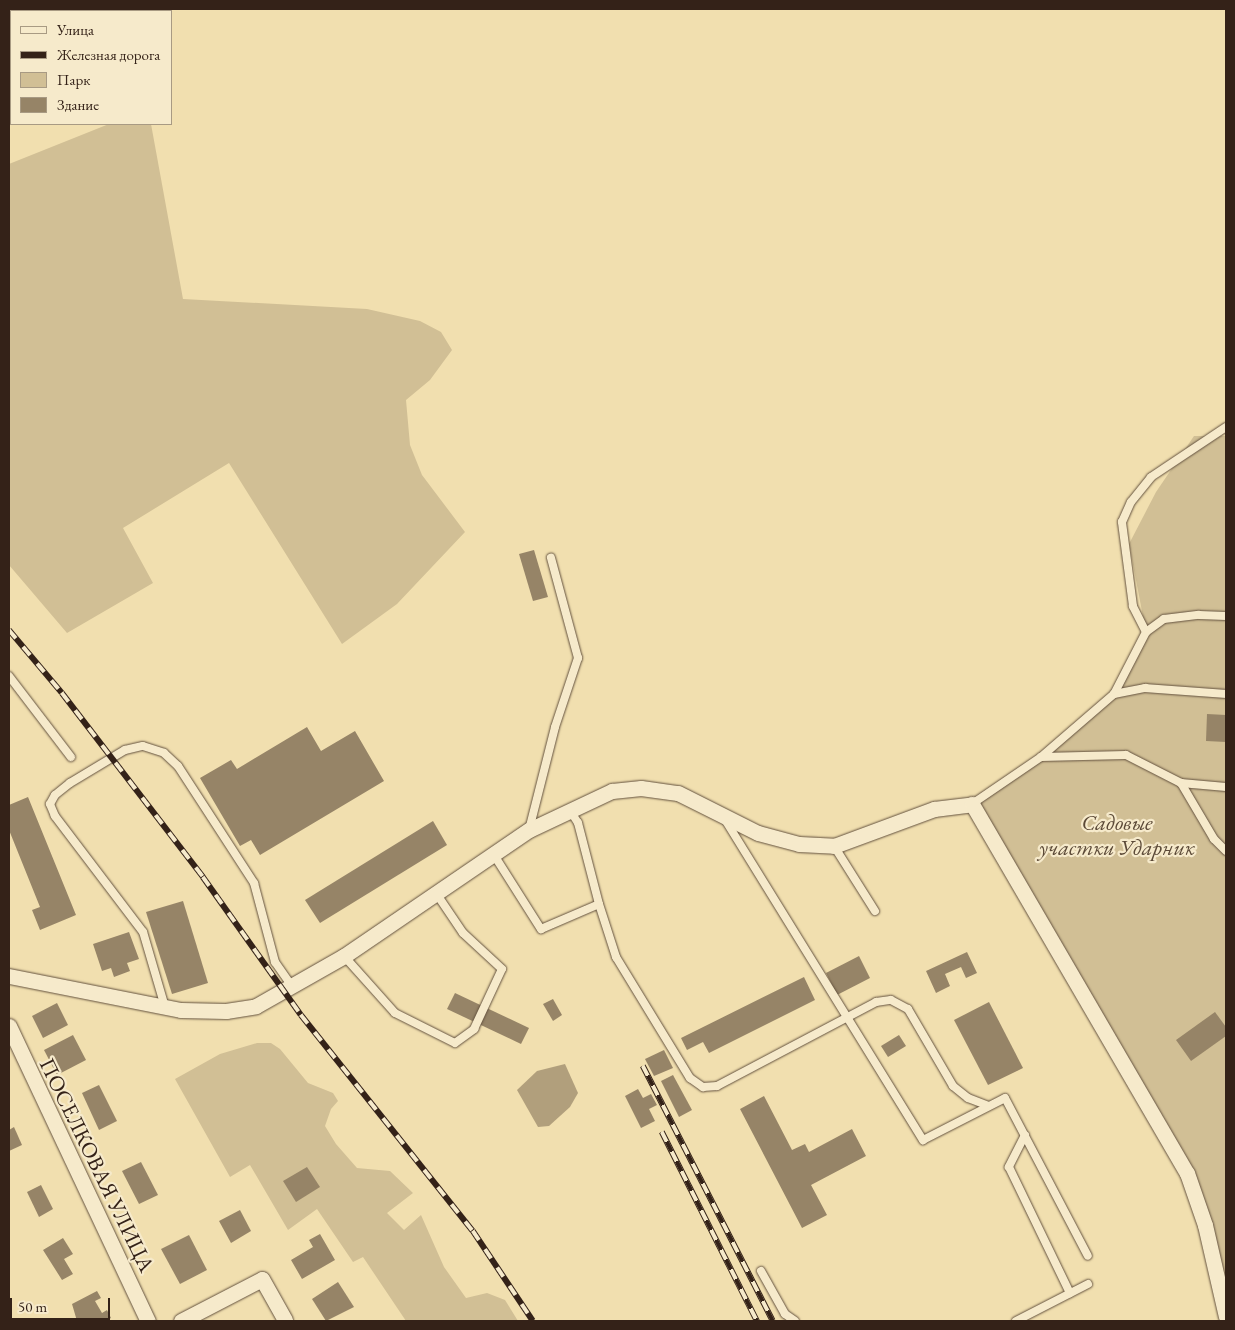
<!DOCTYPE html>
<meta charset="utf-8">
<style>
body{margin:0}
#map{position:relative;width:1235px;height:1330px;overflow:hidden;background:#f1dfaf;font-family:"EB Garamond",serif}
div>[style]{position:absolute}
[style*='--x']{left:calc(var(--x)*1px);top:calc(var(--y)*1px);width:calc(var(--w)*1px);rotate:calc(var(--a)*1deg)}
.green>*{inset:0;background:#d1bf95}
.water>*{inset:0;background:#b19f7c}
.building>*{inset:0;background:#968467}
.roads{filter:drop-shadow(0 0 1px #63513e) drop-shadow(0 0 1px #63513e)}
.service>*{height:8px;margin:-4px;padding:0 4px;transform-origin:4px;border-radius:4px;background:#f6eacb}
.minor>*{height:15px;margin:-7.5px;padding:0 7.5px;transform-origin:7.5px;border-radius:7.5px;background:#f6eacb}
.rail>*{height:5.5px;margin-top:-2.75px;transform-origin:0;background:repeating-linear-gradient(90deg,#f6eacb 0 11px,#342218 0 22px);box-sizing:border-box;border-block:1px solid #342218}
span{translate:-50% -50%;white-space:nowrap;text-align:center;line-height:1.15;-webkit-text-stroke:4.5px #f6eacb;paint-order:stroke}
.park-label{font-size:22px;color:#5b4937;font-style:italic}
.street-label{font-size:22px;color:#342218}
.frame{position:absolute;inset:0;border:10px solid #342218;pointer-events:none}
.legend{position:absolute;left:10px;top:10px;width:162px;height:115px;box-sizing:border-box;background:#f6eacb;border:1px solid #a89a83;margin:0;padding:6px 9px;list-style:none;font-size:15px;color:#342218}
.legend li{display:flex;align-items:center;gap:10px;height:25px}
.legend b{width:25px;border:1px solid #a89a83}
.scale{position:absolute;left:10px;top:1298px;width:100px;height:22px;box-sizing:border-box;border:2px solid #342218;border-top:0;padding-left:6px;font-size:15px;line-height:18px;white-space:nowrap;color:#342218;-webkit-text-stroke:4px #f6eacb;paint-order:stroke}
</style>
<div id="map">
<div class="green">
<i style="clip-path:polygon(109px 124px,151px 124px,183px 299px,367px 309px,420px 321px,441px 332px,452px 350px,430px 380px,406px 400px,410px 445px,422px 475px,465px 532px,397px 604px,342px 644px,229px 463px,123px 528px,153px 583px,67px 633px,9px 565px,9px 164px)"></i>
<i style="clip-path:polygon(1194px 436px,1226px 436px,1226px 1317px,1187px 1173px,972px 804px,1041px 757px,1114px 694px,1146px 632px,1129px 544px,1156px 492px)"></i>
<i style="clip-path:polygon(257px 1043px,271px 1043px,280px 1049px,308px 1083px,333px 1093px,338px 1101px,331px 1109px,325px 1126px,336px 1144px,357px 1168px,390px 1171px,413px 1193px,387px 1213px,404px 1230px,421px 1215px,444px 1267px,466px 1298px,487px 1293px,505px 1300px,518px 1321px,406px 1321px,363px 1257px,353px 1262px,317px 1209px,288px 1230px,250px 1165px,230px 1177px,175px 1079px,220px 1054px)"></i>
</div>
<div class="water">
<i style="clip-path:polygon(565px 1064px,578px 1093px,570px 1107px,549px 1126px,538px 1127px,517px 1090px,537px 1071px)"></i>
</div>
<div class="building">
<i style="clip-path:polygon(534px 550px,548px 597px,533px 601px,519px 554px)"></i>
<i style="clip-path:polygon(1207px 714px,1226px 715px,1226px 742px,1206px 741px)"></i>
<i style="clip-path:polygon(307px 727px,321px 751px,355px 731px,384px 781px,260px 855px,251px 840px,240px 846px,200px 778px,231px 760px,237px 769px)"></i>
<i style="clip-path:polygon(28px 797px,76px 915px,40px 930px,32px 910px,40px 907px,9px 830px,9px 805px)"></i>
<i style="clip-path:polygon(433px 821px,447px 845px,320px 923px,305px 900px)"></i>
<i style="clip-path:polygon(183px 901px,208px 983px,172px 994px,146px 912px)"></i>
<i style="clip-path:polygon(129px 932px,139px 959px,127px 963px,130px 971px,114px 977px,111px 968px,102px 971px,93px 944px)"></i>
<i style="clip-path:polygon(967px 952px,977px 973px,966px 978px,961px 967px,945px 974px,950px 986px,936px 993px,926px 971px)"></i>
<i style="clip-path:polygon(859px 956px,870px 978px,837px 995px,826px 973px)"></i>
<i style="clip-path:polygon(804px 977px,815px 1000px,709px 1053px,703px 1042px,687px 1050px,681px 1038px)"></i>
<i style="clip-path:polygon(455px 993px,529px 1028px,521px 1044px,447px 1009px)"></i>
<i style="clip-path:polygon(553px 999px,562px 1015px,553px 1021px,543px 1004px)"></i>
<i style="clip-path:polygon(989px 1002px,1023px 1068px,988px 1085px,954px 1020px)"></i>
<i style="clip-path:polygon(57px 1003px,68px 1025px,43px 1038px,32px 1016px)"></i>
<i style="clip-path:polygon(1215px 1012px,1226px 1027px,1226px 1036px,1191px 1061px,1176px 1040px)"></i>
<i style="clip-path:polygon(73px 1035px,86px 1060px,57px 1075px,44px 1050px)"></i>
<i style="clip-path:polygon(899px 1035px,906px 1046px,888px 1057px,881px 1046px)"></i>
<i style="clip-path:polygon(664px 1050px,673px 1068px,654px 1076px,645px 1059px)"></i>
<i style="clip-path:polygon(673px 1075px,692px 1110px,679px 1117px,661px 1081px)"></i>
<i style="clip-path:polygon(99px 1085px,117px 1121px,99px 1130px,82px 1093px)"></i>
<i style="clip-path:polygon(638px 1089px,643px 1098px,651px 1094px,657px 1105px,649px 1109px,655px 1121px,641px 1128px,625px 1096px)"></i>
<i style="clip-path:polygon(764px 1096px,792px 1150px,805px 1144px,809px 1152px,852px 1129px,866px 1156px,811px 1185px,827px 1215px,802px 1228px,740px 1109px)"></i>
<i style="clip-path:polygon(14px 1127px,22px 1145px,9px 1151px,9px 1130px)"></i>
<i style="clip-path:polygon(141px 1162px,158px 1195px,139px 1204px,122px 1171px)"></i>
<i style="clip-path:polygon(307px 1167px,320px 1187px,296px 1202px,283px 1181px)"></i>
<i style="clip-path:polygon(41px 1185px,53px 1209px,39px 1217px,27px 1192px)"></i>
<i style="clip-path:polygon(240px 1210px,251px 1231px,231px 1243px,219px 1221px)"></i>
<i style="clip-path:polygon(320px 1234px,335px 1260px,302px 1279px,291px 1260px,313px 1247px,309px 1240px)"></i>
<i style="clip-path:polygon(189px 1235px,207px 1270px,180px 1284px,161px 1249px)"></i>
<i style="clip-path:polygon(63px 1238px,73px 1254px,64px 1259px,73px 1274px,62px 1280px,43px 1250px)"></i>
<i style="clip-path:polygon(338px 1282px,354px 1307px,326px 1321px,312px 1299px)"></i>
<i style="clip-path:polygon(97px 1291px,101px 1298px,95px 1301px,102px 1313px,107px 1310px,111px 1318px,105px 1321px,77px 1321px,72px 1304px)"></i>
</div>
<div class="roads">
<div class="service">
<i style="--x:1146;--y:632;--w:29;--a:-117"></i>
<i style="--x:1133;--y:606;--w:85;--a:-97.5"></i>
<i style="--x:1122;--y:522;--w:22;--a:-66"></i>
<i style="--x:1131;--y:502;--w:32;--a:-51"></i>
<i style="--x:1151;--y:477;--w:90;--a:-33.7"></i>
<i style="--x:9;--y:676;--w:102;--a:52.6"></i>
<i style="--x:1114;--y:694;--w:32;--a:-11"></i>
<i style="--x:1145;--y:688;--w:81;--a:4.2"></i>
<i style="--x:1041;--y:757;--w:85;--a:-1.3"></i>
<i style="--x:1126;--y:755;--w:62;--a:27"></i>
<i style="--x:1181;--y:783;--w:45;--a:5.1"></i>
<i style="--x:1181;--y:783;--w:65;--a:59.5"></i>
<i style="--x:1214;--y:839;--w:17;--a:45"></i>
<i style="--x:972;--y:804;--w:83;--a:-34.3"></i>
<i style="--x:1041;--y:757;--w:96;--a:-40.8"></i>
<i style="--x:1114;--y:694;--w:70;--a:-62.7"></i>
<i style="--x:1146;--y:632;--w:22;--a:-36"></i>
<i style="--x:1164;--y:619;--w:35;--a:-7"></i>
<i style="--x:1199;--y:615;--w:27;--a:2"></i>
<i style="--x:724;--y:818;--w:379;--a:58.3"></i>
<i style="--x:923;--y:1140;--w:92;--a:-27.1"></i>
<i style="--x:1005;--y:1098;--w:178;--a:62.3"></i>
<i style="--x:529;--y:830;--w:106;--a:-75.8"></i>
<i style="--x:555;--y:727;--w:73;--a:-71.6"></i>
<i style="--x:578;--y:658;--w:104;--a:-105.1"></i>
<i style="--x:834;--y:846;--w:77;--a:57.8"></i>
<i style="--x:494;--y:855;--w:88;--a:57.6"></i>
<i style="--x:541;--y:929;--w:63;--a:-23.3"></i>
<i style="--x:599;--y:904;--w:84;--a:-104.5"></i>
<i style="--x:578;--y:823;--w:15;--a:-122"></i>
<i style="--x:599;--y:904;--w:56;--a:72.2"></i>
<i style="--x:616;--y:957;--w:142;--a:58.6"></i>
<i style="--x:690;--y:1078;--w:16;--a:35"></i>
<i style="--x:703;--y:1087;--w:14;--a:-4"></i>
<i style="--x:717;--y:1086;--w:180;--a:-27.8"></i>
<i style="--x:876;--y:1002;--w:15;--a:-8"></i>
<i style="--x:891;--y:1000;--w:19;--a:28"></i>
<i style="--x:908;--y:1009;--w:89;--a:59.7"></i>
<i style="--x:953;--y:1086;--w:19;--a:39"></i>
<i style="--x:968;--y:1098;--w:22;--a:21"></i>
<i style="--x:344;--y:956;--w:76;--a:48.2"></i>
<i style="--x:395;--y:1013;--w:67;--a:26.6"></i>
<i style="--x:455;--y:1043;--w:24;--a:-36"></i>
<i style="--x:474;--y:1029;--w:66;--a:-65"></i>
<i style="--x:502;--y:969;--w:53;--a:-137.3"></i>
<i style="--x:463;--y:933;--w:48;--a:-124"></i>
<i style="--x:165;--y:1007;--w:78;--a:-106.3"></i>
<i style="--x:143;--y:932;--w:146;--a:-127.2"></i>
<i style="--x:55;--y:816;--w:13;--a:-113"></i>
<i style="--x:50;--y:804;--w:10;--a:-61"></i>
<i style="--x:55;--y:795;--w:19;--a:-39"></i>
<i style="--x:70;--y:783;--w:64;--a:-31"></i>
<i style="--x:125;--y:750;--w:18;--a:-13"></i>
<i style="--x:143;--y:746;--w:22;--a:18"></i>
<i style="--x:164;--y:753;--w:19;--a:43"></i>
<i style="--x:178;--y:766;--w:140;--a:57"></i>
<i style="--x:254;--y:883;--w:82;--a:75.1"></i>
<i style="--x:275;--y:962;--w:29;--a:55"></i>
<i style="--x:1025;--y:1135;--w:36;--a:117"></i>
<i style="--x:1009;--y:1167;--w:140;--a:64.2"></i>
<i style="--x:761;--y:1271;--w:49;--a:60.8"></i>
<i style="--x:785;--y:1314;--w:12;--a:35"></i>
<i style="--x:1016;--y:1321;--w:81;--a:-27.2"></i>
</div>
<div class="minor">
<i style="--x:9;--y:976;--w:175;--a:11.2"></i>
<i style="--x:181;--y:1010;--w:45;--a:1.3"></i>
<i style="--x:226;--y:1011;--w:30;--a:-9"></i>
<i style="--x:256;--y:1006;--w:101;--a:-29.6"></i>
<i style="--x:344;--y:956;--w:224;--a:-34.3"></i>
<i style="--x:529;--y:830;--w:92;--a:-25.2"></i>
<i style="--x:612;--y:791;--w:29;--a:-6"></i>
<i style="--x:641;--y:788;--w:37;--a:8"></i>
<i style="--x:678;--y:793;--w:89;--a:26.6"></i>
<i style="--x:758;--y:833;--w:42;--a:15"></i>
<i style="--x:799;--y:844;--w:35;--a:3"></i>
<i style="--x:834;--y:846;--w:107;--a:-20.3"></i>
<i style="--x:934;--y:809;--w:38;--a:-7"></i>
<i style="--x:972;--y:804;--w:427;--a:59.8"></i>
<i style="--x:1187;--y:1173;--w:55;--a:70.9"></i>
<i style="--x:1205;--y:1225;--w:94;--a:77.1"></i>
<i style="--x:9;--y:1026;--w:326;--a:64.8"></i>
<i style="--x:181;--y:1321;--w:91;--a:-27.4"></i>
<i style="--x:262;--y:1279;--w:47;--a:60.7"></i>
</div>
</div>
<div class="rail">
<i style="--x:9;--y:630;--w:82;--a:49.9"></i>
<i style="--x:62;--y:693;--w:232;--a:52.5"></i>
<i style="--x:203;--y:877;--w:169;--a:54.6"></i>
<i style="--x:301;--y:1015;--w:276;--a:51.5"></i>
<i style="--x:473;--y:1231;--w:108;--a:56.3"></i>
<i style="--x:643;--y:1066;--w:286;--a:63"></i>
<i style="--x:662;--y:1132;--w:212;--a:63.3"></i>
</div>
<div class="park-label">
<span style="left:1117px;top:835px">Садовые<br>участки Ударник</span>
</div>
<div class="street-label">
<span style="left:97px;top:1165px;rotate:64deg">ПОСЕЛКОВАЯ УЛИЦА</span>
</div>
<div class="frame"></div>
<ul class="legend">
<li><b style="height:6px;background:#f6eacb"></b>Улица</li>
<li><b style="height:6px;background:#342218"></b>Железная дорога</li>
<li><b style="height:14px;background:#d1bf95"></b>Парк</li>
<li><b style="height:14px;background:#968467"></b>Здание</li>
</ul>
<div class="scale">50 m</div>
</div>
